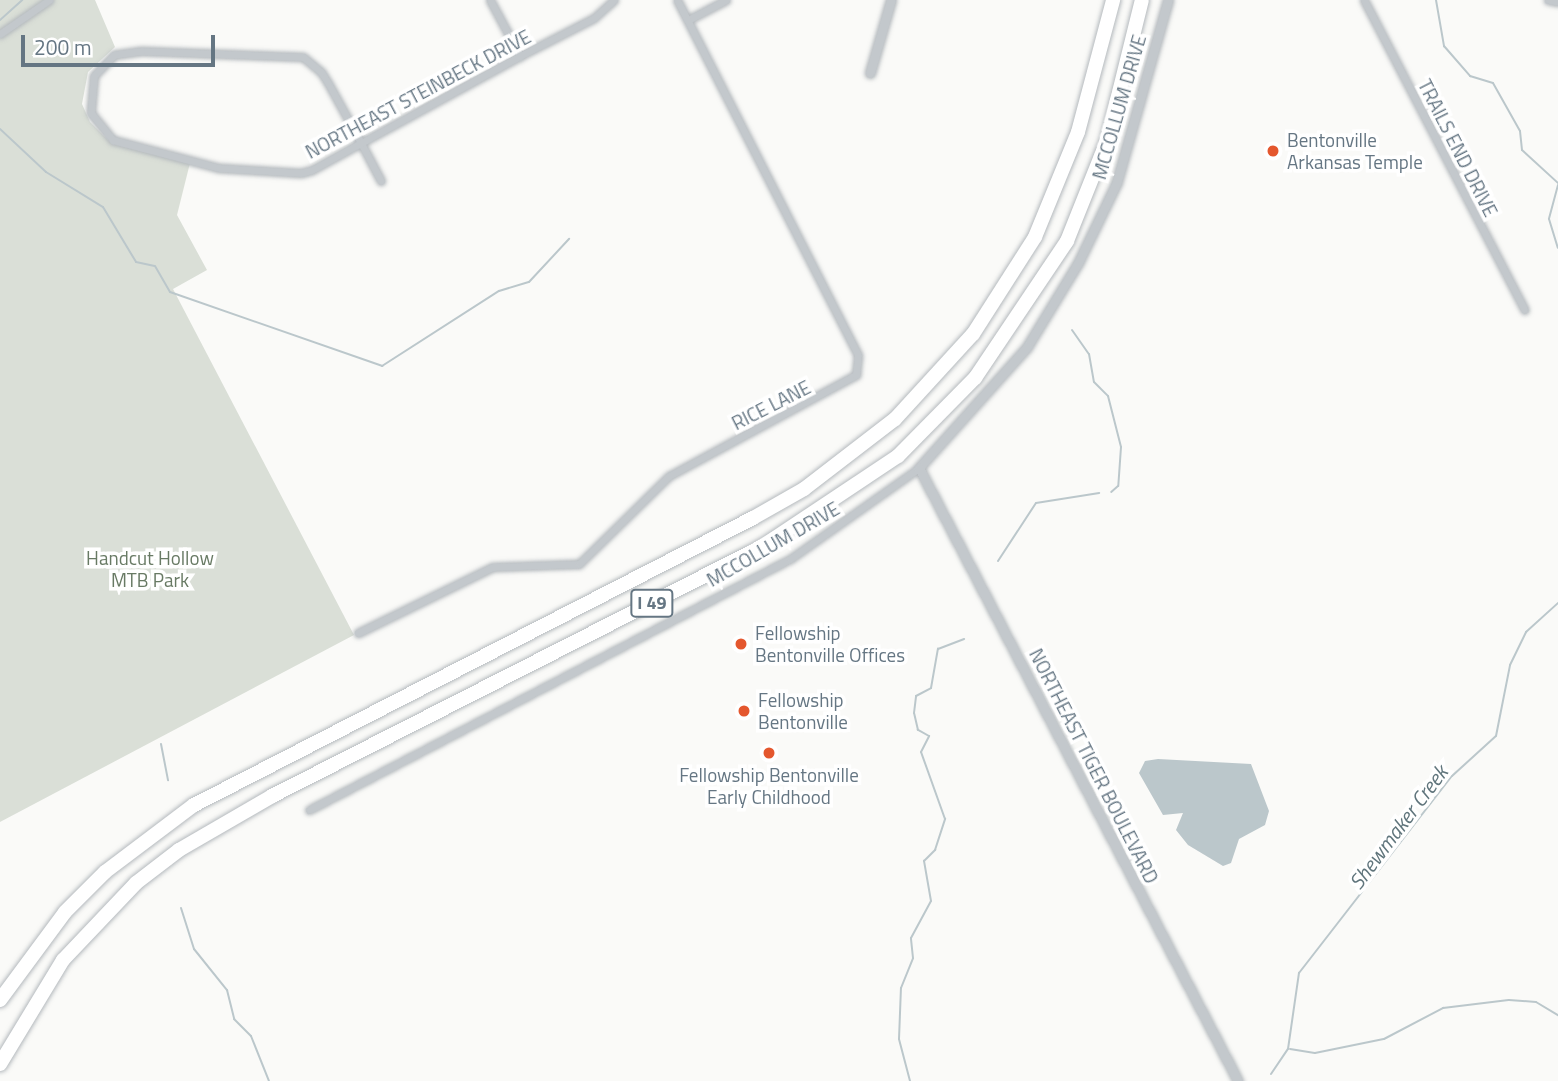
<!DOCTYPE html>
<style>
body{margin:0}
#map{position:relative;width:1558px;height:1081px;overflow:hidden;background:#fafaf8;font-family:"Titillium Web",sans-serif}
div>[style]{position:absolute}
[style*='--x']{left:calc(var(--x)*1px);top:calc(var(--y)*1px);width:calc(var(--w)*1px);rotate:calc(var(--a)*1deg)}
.green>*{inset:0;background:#dadfd7}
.water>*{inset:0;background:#bbc7cb}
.stream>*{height:2px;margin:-1px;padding:0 1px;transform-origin:1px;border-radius:1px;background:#bbc7cb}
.roads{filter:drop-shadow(0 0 2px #b4b9bd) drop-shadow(0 0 2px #b4b9bd)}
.minor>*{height:7px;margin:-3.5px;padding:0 3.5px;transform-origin:3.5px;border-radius:3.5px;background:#c3c8cc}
.tertiary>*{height:9px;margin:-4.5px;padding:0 4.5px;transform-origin:4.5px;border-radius:4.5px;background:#c3c8cc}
.motorway>*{height:14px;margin:-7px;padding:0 7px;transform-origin:7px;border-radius:7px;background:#fff}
.dots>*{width:19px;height:19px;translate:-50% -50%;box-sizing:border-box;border:4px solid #fff;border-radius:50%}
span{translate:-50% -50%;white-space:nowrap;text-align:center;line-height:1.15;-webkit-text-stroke:7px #fff;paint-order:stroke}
.shield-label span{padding:2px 5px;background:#fff;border:2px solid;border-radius:5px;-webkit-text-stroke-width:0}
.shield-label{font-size:18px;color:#657683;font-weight:700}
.street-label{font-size:19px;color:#657683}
.poi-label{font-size:19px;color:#657683}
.left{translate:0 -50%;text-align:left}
.park-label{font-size:19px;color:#687a64}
.water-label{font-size:21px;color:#60757c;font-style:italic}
.scale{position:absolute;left:21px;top:35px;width:194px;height:32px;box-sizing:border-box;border:4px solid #657683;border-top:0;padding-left:9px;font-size:21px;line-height:24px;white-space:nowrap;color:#657683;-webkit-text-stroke:5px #fff;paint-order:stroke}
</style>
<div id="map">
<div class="green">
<i style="clip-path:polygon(0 0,95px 0,115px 47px,88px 72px,82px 104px,90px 122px,112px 144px,190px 163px,177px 215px,207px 270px,173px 289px,354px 635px,0 822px)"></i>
</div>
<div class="water">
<i style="clip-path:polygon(1158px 759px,1251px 764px,1269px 811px,1265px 825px,1239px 839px,1231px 863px,1223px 866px,1188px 845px,1176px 830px,1183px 813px,1163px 815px,1139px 773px,1145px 761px)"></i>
</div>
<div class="stream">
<i style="--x:1436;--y:0;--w:47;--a:80.1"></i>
<i style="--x:1444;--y:46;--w:40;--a:49"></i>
<i style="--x:1470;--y:76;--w:24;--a:17"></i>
<i style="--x:1493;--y:83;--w:55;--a:60.6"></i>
<i style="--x:1520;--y:131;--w:19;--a:84"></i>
<i style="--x:1522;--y:150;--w:49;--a:42.5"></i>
<i style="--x:0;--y:20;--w:30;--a:-42"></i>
<i style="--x:0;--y:129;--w:63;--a:43.1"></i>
<i style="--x:46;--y:172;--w:67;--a:31.6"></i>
<i style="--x:103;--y:207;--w:64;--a:59"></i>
<i style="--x:136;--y:262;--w:19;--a:12"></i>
<i style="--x:155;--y:266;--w:30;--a:60"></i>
<i style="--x:170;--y:292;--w:225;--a:19.2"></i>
<i style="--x:382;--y:366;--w:139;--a:-32.7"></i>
<i style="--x:499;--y:291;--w:31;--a:-17"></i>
<i style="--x:529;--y:282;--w:59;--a:-47.1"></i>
<i style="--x:1558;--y:185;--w:35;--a:105"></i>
<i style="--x:1549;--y:219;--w:30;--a:73"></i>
<i style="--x:1072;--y:330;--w:29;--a:55"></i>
<i style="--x:1089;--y:354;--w:28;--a:80"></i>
<i style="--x:1094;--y:382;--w:20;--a:45"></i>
<i style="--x:1108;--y:396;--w:53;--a:75.7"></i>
<i style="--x:1121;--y:447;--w:39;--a:94"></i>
<i style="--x:1118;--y:486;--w:9;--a:139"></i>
<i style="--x:998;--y:561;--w:69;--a:-56.8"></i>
<i style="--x:1036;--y:503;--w:64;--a:-9"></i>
<i style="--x:161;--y:744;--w:37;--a:79"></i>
<i style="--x:181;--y:908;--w:43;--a:72.4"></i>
<i style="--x:194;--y:949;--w:53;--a:51.2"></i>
<i style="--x:227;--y:990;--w:30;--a:76"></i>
<i style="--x:234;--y:1019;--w:24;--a:45"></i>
<i style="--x:251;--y:1036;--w:48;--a:68.2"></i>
<i style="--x:1290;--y:1049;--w:25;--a:9"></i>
<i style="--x:1315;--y:1053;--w:70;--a:-11.5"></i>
<i style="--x:1384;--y:1039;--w:67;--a:-27.7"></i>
<i style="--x:1443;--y:1008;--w:66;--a:-6.9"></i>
<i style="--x:1509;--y:1000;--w:27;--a:4"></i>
<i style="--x:1536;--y:1002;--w:26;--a:31"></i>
<i style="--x:1271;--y:1074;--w:30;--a:-56"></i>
<i style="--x:1288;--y:1049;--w:77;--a:-81.8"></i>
<i style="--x:1299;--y:973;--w:249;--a:-52.2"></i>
<i style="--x:1452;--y:776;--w:59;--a:-42.3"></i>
<i style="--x:1496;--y:736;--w:72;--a:-78.8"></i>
<i style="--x:1510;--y:665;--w:37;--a:-64"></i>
<i style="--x:1526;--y:632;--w:43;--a:-42.2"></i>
<i style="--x:910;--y:1081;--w:43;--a:-104.7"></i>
<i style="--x:899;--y:1039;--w:51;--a:-87.8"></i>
<i style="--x:901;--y:988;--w:32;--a:-68"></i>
<i style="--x:913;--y:958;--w:20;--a:-96"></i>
<i style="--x:911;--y:938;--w:42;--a:-61.6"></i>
<i style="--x:931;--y:901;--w:41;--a:-99.9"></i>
<i style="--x:924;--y:861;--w:16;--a:-45"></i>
<i style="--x:935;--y:850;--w:33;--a:-72"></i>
<i style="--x:945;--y:819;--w:71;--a:-109.7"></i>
<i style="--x:921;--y:752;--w:18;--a:-63"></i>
<i style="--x:929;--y:736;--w:13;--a:-151"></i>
<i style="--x:918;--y:730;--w:17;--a:-103"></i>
<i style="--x:914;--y:713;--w:17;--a:-83"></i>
<i style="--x:916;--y:696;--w:17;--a:-28"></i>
<i style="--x:931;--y:688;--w:40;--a:-80"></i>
<i style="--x:938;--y:649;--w:28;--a:-21"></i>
</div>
<div class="roads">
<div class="minor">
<i style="--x:490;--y:0;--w:64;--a:61.8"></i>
<i style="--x:1364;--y:0;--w:349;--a:62.6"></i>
<i style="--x:1548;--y:0;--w:10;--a:11"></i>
<i style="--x:688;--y:20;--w:43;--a:-27.8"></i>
<i style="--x:0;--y:34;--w:60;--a:-34.8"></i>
<i style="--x:381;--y:181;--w:43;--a:-117.8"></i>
<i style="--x:361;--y:143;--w:68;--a:-118.8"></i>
<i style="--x:328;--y:83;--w:13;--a:-122"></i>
<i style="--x:321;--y:72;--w:23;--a:-140"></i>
<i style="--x:303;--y:57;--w:162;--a:-177.9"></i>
<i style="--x:141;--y:51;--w:27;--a:172"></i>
<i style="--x:114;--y:55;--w:29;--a:134"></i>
<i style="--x:94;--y:76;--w:37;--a:95"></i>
<i style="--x:91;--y:113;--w:35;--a:51"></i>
<i style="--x:113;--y:140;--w:110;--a:14.8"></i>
<i style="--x:219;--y:168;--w:82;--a:3.5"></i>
<i style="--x:301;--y:173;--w:11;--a:-15"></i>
<i style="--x:312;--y:170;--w:56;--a:-28.9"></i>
<i style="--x:361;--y:143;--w:181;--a:-28.7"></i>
<i style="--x:520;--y:56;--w:83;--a:-27.2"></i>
<i style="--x:594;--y:18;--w:27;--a:-42"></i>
<i style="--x:358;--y:633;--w:150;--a:-26.1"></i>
<i style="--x:493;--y:567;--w:86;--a:-2"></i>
<i style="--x:579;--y:564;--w:126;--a:-44.4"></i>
<i style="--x:669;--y:476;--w:213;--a:-28.4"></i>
<i style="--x:856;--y:375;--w:20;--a:-84"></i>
<i style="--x:858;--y:355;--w:398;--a:-117"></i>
<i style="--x:309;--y:810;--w:543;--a:-27.56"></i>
<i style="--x:790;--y:559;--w:158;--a:-35.2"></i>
</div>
<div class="tertiary">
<i style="--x:1168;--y:0;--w:189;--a:105.7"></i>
<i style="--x:1117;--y:182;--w:90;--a:115.7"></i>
<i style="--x:1078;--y:263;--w:98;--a:121.3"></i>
<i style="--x:1027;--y:347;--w:162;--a:131.8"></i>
<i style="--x:919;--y:468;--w:691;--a:62.51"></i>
<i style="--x:870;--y:73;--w:76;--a:-74"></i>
</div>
<div class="motorway">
<i style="--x:0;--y:1000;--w:109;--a:-53.5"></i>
<i style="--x:65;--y:912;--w:57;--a:-45"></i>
<i style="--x:105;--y:872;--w:111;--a:-37"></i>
<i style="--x:194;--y:805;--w:628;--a:-27.18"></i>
<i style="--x:753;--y:518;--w:59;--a:-29.6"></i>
<i style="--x:804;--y:489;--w:115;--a:-37.6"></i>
<i style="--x:895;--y:419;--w:115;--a:-47.5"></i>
<i style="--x:973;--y:334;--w:115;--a:-57.4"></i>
<i style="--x:1035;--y:237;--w:113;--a:-67.7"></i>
<i style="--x:1078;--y:132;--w:137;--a:-75.1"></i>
<i style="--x:0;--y:1064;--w:122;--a:-58.8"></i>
<i style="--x:63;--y:960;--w:106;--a:-46.5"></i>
<i style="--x:136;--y:883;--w:54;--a:-37.5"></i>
<i style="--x:179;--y:850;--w:108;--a:-30.1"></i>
<i style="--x:272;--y:796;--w:551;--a:-26.98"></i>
<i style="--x:763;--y:546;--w:162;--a:-33.7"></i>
<i style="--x:898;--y:456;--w:110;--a:-45.4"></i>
<i style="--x:975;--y:378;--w:165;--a:-56.1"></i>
<i style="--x:1067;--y:241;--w:108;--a:-68.2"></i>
<i style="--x:1107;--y:141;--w:145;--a:-76.1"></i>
</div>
</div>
<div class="dots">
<i style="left:1273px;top:151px;background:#e4572e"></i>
<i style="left:741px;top:644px;background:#e4572e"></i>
<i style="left:744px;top:711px;background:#e4572e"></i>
<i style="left:769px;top:753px;background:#e4572e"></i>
</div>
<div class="shield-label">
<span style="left:652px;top:603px">I 49</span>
</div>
<div class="street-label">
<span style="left:418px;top:94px;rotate:-28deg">NORTHEAST STEINBECK DRIVE</span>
<span style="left:1119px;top:107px;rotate:-74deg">MCCOLLUM DRIVE</span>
<span style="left:1458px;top:148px;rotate:63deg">TRAILS END DRIVE</span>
<span style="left:771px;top:405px;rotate:-27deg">RICE LANE</span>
<span style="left:773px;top:544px;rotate:-30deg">MCCOLLUM DRIVE</span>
<span style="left:1094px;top:766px;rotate:63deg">NORTHEAST TIGER BOULEVARD</span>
</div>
<div class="poi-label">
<span class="left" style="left:1287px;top:151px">Bentonville<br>Arkansas Temple</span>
<span class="left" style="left:755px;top:644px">Fellowship<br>Bentonville Offices</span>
<span class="left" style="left:758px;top:711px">Fellowship<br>Bentonville</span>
<span style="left:769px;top:786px">Fellowship Bentonville<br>Early Childhood</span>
</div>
<div class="park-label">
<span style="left:150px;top:569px">Handcut Hollow<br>MTB Park</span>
</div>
<div class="water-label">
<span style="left:1398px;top:827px;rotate:-53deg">Shewmaker Creek</span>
</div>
<div class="scale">200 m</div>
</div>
